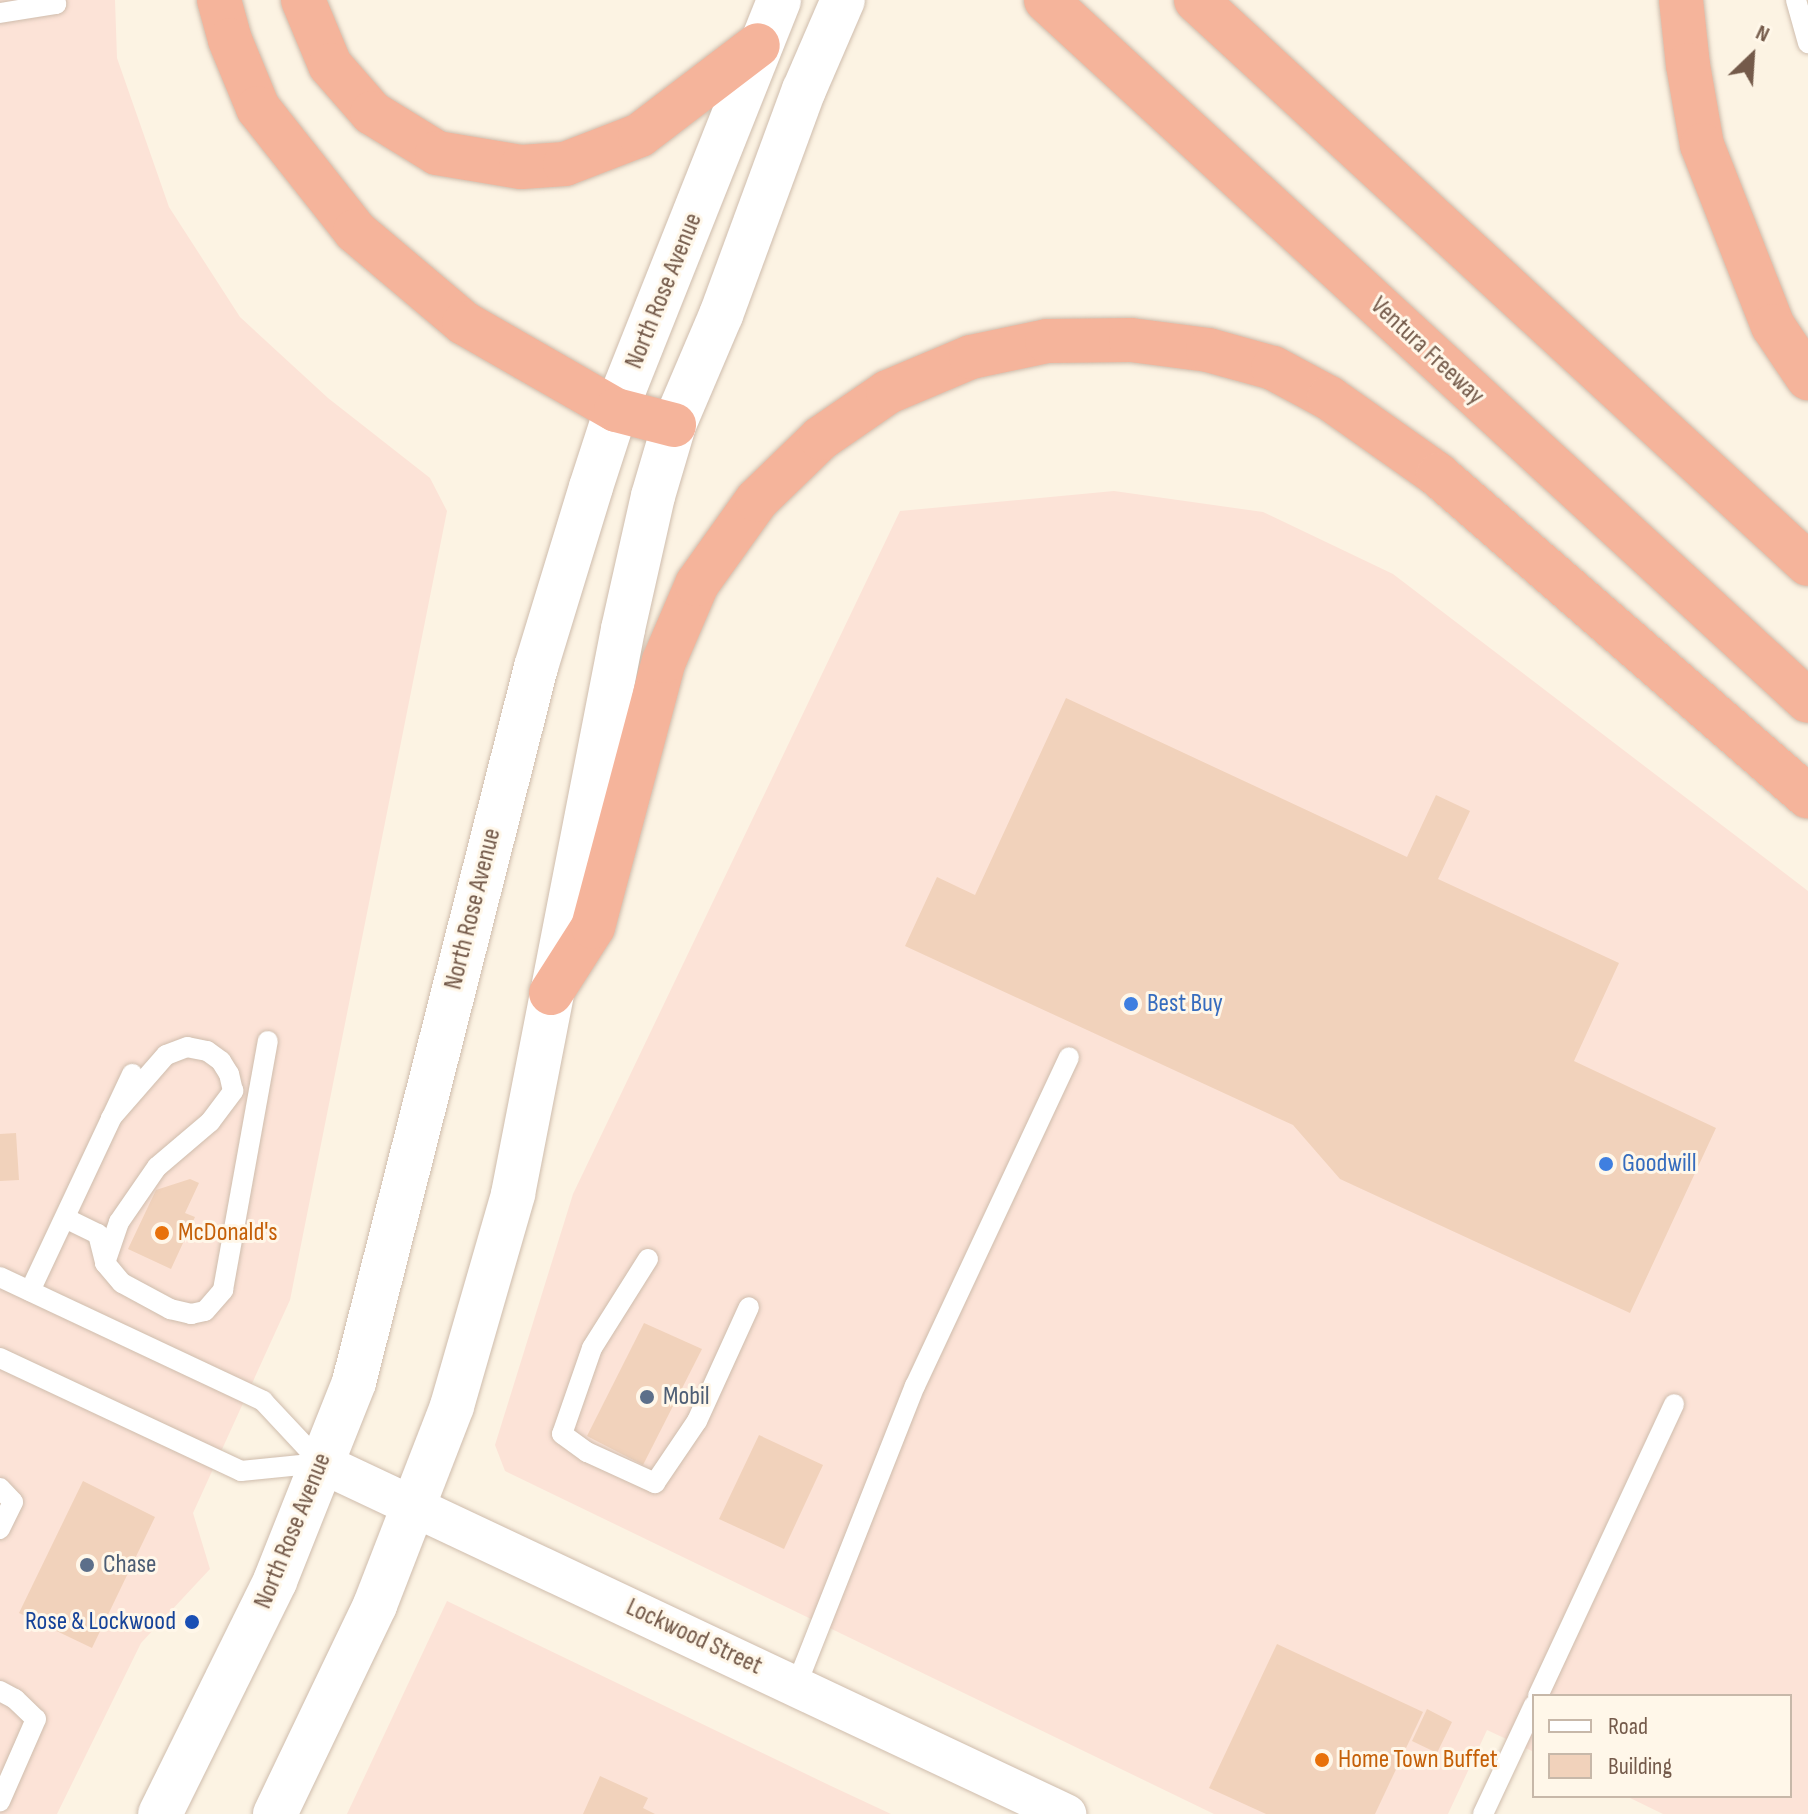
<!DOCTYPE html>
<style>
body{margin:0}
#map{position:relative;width:1808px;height:1814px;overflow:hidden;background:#fcf3e3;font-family:"Sofia Sans Condensed",sans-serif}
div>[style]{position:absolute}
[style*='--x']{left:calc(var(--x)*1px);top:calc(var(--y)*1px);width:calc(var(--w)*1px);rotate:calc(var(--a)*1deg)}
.commercial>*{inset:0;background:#fce3d7}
.building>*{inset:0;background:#f1d2bb}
.roads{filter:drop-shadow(0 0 2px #cfbdad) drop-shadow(0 0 2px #cfbdad)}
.service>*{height:20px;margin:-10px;padding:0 10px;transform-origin:10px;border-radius:10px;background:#fff}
.minor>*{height:40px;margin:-20px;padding:0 20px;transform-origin:20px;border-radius:20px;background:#fff}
.secondary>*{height:44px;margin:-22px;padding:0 22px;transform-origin:22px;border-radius:22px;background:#fff}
.motorway>*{height:44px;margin:-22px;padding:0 22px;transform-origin:22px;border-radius:22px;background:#f5b49b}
.dots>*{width:22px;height:22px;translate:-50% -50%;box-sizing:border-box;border:4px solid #fff7e9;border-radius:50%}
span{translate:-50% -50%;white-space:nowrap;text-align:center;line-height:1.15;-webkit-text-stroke:6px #fff7e9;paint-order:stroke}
.street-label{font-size:26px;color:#745a4a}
.shop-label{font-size:26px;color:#366cbe}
.left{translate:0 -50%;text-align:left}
.food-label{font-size:26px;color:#c56008}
.service-label{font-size:26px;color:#4e5e75}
.transit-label{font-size:26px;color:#164399}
.right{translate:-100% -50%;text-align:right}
.legend{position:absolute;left:1532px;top:1694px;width:260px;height:104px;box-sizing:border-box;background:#fff7e9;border:2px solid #c7b8a9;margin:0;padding:10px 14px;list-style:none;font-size:24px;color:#745a4a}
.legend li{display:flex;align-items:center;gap:16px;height:40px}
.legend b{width:40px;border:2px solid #c7b8a9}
.north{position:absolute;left:1712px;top:16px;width:80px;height:80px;-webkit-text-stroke:6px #fff7e9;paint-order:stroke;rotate:25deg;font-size:22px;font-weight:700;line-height:32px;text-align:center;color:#745a4a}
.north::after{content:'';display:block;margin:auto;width:28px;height:36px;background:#745a4a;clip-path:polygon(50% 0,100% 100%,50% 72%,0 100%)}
</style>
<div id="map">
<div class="commercial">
<i style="clip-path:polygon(0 0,115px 0,117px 58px,169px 207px,240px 317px,328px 398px,430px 478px,447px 511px,290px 1300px,193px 1513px,210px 1569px,141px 1643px,57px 1814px,0 1814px)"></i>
<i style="clip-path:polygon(1114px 491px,1263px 512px,1393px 574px,1808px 891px,1808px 1814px,1663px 1814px,1626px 1796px,1790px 1796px,1790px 1696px,1534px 1696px,1534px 1752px,1487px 1730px,1448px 1814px,1214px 1814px,505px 1471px,495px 1445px,573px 1194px,900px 511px)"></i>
<i style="clip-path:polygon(447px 1601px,831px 1786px,891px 1814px,347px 1814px)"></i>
</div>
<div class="building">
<i style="clip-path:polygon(1066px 698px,1407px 857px,1436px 795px,1470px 811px,1438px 879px,1619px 963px,1574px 1061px,1716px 1128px,1630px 1313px,1340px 1179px,1293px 1125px,905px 946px,937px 877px,975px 895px)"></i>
<i style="clip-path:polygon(16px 1133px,19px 1180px,0 1181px,0 1134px)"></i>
<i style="clip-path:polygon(190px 1179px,199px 1183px,185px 1213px,195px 1217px,171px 1269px,128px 1249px,156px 1190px)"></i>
<i style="clip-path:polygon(644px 1323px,702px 1349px,643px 1465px,587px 1436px)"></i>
<i style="clip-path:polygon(759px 1435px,823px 1465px,784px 1549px,719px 1519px)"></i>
<i style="clip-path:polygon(83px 1481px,155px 1517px,92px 1648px,19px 1613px)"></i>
<i style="clip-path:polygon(1277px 1644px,1423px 1712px,1375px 1814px,1266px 1814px,1209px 1788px)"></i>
<i style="clip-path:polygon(1427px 1709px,1452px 1722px,1437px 1753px,1412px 1741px)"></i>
<i style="clip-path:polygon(600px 1776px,648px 1798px,643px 1808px,655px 1814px,583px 1814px)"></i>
</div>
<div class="roads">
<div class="service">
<i style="--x:1796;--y:0;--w:45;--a:74.4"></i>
<i style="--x:0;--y:13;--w:57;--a:-9.1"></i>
<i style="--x:56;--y:4;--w:4;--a:-104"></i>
<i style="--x:65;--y:1218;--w:37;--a:26"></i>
<i style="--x:98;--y:1234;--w:30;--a:76"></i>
<i style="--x:105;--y:1263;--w:26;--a:50"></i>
<i style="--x:122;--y:1283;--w:55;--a:28.4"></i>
<i style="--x:170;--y:1309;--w:22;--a:13"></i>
<i style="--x:191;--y:1314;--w:14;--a:-12"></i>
<i style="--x:205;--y:1311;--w:28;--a:-49"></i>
<i style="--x:223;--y:1290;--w:253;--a:-79.8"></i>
<i style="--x:648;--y:1259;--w:105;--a:122.2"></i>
<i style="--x:592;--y:1348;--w:91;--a:109.2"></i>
<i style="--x:562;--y:1434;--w:31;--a:36"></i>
<i style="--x:587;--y:1452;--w:75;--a:24.5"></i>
<i style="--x:655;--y:1483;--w:75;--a:-55.9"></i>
<i style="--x:697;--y:1421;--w:125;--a:-65.5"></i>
<i style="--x:105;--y:1263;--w:43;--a:-71.1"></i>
<i style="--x:119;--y:1222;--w:67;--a:-55.4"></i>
<i style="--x:157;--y:1167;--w:70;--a:-40.3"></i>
<i style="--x:210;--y:1122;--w:39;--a:-53"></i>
<i style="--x:233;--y:1091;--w:17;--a:-103"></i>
<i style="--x:229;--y:1074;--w:15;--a:-122"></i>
<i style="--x:221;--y:1061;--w:17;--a:-144"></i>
<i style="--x:207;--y:1051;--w:20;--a:-169"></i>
<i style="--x:187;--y:1047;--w:22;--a:159"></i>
<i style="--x:166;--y:1055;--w:84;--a:131.1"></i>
<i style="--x:0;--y:1277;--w:291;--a:25.2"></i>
<i style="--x:263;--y:1401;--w:85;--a:46.9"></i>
<i style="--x:30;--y:1291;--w:240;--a:-64.8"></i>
<i style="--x:0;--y:1358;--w:266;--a:25.1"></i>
<i style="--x:241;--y:1471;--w:80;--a:-5.7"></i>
<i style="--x:0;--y:1488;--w:19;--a:47"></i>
<i style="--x:13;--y:1502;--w:30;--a:116"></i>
<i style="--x:796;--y:1686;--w:323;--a:-68.4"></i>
<i style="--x:915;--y:1386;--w:363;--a:-64.9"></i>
<i style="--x:0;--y:1691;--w:17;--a:28"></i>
<i style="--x:15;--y:1699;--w:29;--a:44"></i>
<i style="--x:36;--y:1719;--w:90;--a:113.7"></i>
<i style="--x:1538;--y:1696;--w:322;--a:-65"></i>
<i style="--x:1483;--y:1814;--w:120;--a:-64.9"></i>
</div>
<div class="minor">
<i style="--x:321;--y:1463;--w:824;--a:25.23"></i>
</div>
<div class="secondary">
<i style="--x:160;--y:1814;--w:260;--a:-63.7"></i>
<i style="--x:275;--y:1581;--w:214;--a:-68.3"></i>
<i style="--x:354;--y:1382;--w:738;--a:-75.72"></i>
<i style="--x:536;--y:667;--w:188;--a:-73"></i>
<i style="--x:591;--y:487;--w:81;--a:-72"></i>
<i style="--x:616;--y:410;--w:441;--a:-68.3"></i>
<i style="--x:275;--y:1814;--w:232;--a:-64.4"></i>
<i style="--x:375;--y:1605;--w:213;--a:-68.8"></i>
<i style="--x:452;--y:1406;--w:221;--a:-73.9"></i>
<i style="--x:513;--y:1194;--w:576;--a:-78.98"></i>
<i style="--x:623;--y:629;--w:136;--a:-77.3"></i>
<i style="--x:653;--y:496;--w:74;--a:-73.5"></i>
<i style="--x:674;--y:425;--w:120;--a:-66.9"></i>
<i style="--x:721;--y:315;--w:240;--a:-69.8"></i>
<i style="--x:804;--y:90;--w:98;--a:-66.6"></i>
</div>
<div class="motorway">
<i style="--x:219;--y:0;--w:41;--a:74.6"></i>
<i style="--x:230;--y:40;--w:74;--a:67.6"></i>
<i style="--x:258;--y:108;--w:157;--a:51.7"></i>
<i style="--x:355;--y:231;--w:143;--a:40.2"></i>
<i style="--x:464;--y:323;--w:175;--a:29.8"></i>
<i style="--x:616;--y:410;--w:60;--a:14.5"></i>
<i style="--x:303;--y:0;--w:70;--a:67.4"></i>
<i style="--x:330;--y:65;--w:64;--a:48.8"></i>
<i style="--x:372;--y:113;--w:76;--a:31.6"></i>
<i style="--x:437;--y:153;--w:85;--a:9.5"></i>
<i style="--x:521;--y:167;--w:44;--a:-3.9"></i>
<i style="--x:565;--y:164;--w:80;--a:-21.1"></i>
<i style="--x:640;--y:135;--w:148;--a:-37.3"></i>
<i style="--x:1046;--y:0;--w:1035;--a:42.61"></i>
<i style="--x:1196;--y:0;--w:832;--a:42.66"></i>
<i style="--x:1681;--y:0;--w:65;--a:83.9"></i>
<i style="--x:1688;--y:65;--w:81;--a:80.1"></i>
<i style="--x:1702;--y:145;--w:194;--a:68.6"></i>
<i style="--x:1773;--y:326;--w:63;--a:56.1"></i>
<i style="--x:551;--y:993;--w:78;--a:-57.5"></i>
<i style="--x:593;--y:927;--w:275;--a:-75.1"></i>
<i style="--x:664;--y:661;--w:84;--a:-66.8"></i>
<i style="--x:697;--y:584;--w:103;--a:-54.5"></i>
<i style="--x:757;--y:500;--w:89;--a:-44.1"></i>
<i style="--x:821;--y:438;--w:81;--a:-34.5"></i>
<i style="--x:888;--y:392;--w:90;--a:-22.9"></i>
<i style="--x:971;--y:357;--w:78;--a:-11.9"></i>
<i style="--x:1047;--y:341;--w:84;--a:-0.7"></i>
<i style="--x:1131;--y:340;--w:78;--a:7.4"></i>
<i style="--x:1208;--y:350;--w:67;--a:15.5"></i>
<i style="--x:1273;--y:368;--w:64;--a:28.2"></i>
<i style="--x:1329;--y:398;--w:133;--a:35.2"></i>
<i style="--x:1438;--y:475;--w:490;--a:41"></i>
</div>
</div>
<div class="dots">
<i style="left:1131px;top:1004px;background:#3f7fe0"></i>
<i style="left:1606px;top:1164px;background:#3f7fe0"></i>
<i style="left:162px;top:1233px;background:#e8710a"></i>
<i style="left:647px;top:1397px;background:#5c6f8a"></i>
<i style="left:87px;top:1565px;background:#5c6f8a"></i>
<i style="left:192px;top:1622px;background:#1a4fb4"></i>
<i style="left:1322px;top:1760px;background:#e8710a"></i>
</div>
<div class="street-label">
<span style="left:664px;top:291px;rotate:-68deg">North Rose Avenue</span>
<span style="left:1427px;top:351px;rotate:43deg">Ventura Freeway</span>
<span style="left:473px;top:909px;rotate:-76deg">North Rose Avenue</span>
<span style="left:293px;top:1531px;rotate:-68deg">North Rose Avenue</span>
<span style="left:694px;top:1637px;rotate:25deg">Lockwood Street</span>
</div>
<div class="shop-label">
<span class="left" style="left:1147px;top:1004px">Best Buy</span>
<span class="left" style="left:1622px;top:1164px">Goodwill</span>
</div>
<div class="food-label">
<span class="left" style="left:178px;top:1233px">McDonald's</span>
<span class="left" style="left:1338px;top:1760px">Home Town Buffet</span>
</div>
<div class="service-label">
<span class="left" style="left:663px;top:1397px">Mobil</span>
<span class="left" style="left:103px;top:1565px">Chase</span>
</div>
<div class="transit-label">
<span class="right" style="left:176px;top:1622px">Rose &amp; Lockwood</span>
</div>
<ul class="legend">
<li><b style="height:10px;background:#fff"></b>Road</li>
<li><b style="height:22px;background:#f1d2bb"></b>Building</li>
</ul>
<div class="north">N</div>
</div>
